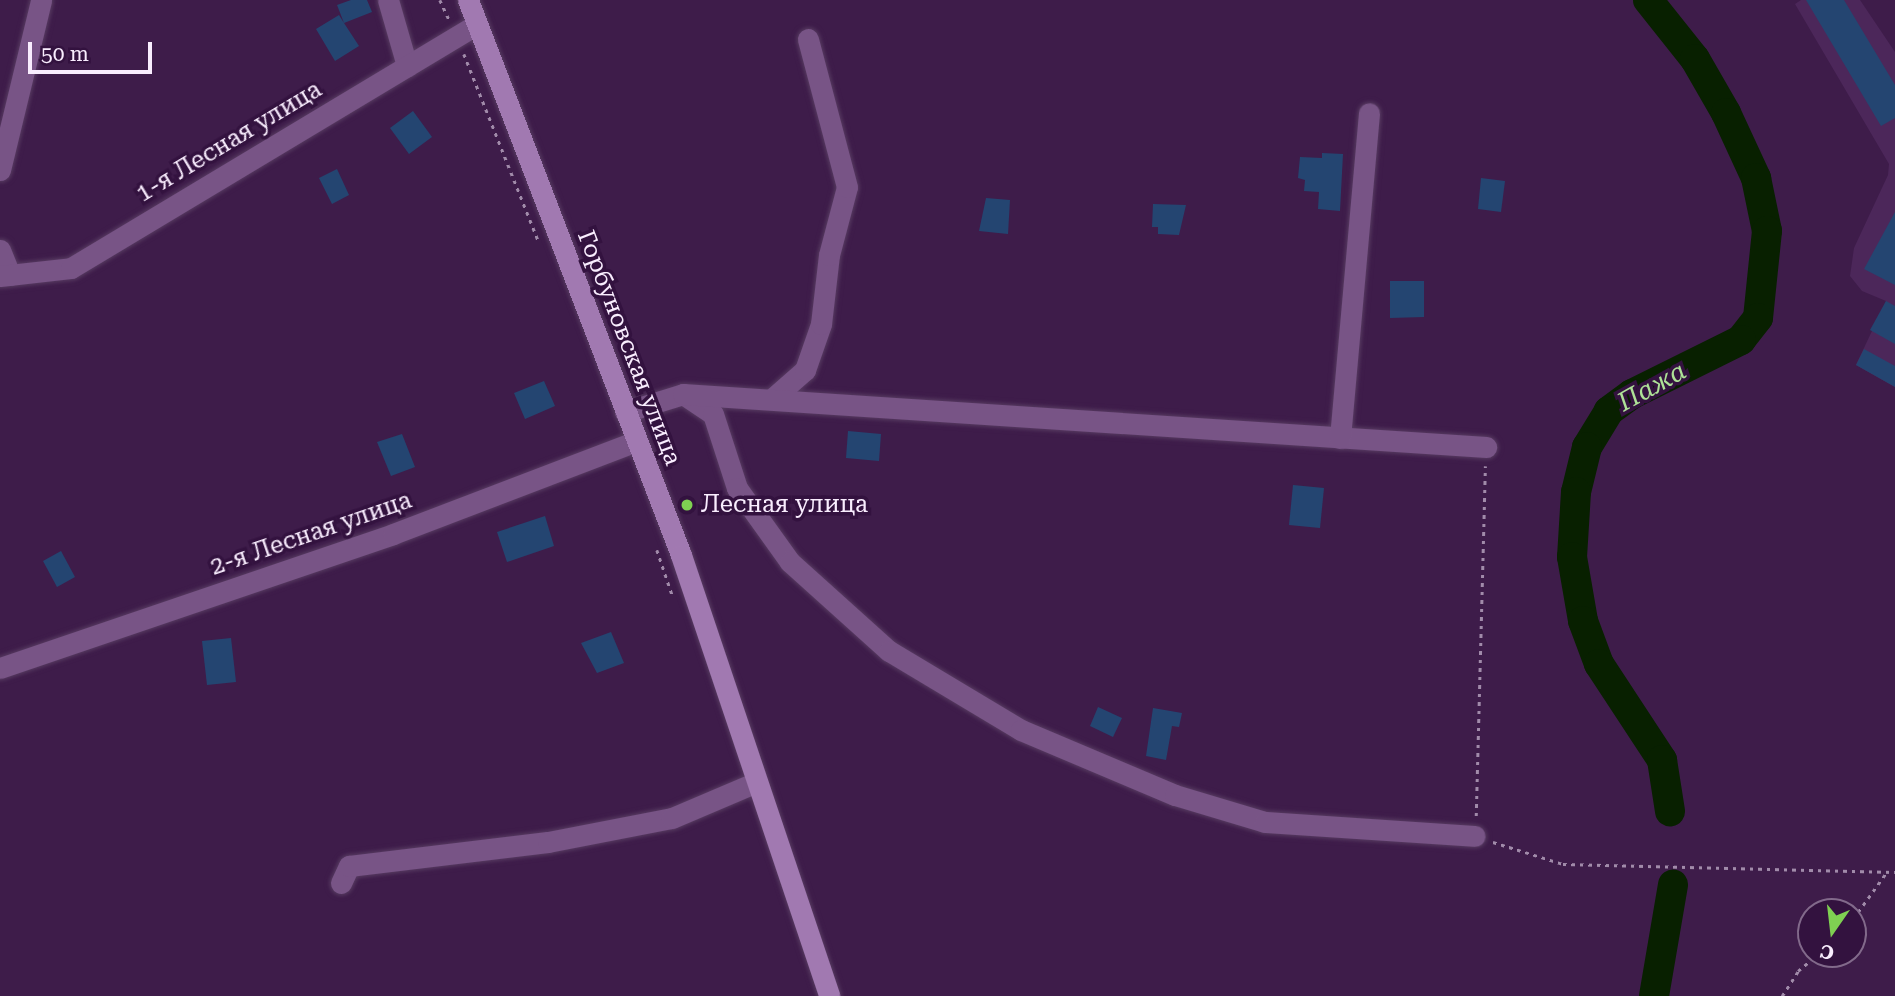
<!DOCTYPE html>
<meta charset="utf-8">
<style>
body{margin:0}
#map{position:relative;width:1895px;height:996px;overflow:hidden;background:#3e1c4a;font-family:"Roboto Serif",serif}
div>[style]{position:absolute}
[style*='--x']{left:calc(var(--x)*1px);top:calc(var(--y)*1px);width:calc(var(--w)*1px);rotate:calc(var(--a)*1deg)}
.built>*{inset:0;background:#4c275a}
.river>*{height:30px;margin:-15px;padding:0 15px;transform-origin:15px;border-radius:15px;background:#082000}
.building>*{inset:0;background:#244571}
.path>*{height:2.5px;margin-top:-1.25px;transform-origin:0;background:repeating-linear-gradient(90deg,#a18baa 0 3.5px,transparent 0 8.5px)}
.roads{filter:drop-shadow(0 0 2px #573b61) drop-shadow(0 0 2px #573b61)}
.minor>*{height:21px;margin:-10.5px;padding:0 10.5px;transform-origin:10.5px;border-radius:10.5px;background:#785486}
.major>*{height:21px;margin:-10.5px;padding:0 10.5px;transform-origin:10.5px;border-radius:10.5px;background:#a179b1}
.dots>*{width:19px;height:19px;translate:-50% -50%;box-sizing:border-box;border:4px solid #33123f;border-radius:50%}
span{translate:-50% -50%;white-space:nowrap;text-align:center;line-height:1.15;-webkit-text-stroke:7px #33123f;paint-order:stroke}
.street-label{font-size:24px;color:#f9edfe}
.poi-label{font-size:24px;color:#f9edfe}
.left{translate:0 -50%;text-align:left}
.water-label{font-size:26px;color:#aee297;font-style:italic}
.north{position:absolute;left:1797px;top:898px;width:70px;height:70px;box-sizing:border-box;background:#33123f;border:2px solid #826a8b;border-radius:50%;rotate:194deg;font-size:19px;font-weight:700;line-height:28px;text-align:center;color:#f9edfe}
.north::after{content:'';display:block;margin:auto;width:24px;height:32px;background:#7fd052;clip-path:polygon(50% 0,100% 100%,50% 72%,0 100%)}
.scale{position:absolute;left:28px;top:42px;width:124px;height:32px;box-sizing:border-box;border:4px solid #f9edfe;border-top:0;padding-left:9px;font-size:21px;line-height:24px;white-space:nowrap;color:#f9edfe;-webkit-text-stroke:5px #33123f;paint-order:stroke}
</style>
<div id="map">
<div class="built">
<i style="clip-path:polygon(1801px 0,1860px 0,1895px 52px,1895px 387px,1856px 365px,1886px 301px,1862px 291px,1850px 276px,1854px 248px,1888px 175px,1889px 164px,1795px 4px)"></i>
</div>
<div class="river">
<i style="--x:1648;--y:0;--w:75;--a:51.5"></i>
<i style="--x:1695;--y:59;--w:62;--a:60.1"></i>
<i style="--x:1726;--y:113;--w:72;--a:65.2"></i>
<i style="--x:1756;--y:178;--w:54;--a:78.3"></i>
<i style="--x:1767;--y:231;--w:87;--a:95.9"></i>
<i style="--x:1758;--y:318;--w:28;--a:128"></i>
<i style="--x:1741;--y:340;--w:122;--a:153.6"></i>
<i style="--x:1632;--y:394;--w:29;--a:144"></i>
<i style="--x:1609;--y:411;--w:42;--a:121.4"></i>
<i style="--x:1587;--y:447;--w:46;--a:103.7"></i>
<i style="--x:1576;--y:492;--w:65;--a:93.5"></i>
<i style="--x:1572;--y:557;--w:65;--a:80.2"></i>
<i style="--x:1583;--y:621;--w:46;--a:69.6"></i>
<i style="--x:1599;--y:664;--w:115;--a:56.7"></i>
<i style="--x:1662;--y:760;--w:52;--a:81.1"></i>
<i style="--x:1654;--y:996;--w:113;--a:-80.3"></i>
</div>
<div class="building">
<i style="clip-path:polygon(351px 0,367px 0,372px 12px,344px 23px,359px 46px,335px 61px,316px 29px,339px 15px,344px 23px,337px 5px)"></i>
<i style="clip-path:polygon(1806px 0,1844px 0,1895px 85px,1895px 118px,1881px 126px)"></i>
<i style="clip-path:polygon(413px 111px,432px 137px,409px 154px,390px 128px)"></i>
<i style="clip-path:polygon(1322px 153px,1343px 154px,1340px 211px,1318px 209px,1319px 192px,1304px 191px,1305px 180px,1298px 178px,1300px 157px,1322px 158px)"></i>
<i style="clip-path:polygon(337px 169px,349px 195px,332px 204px,319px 178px)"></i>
<i style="clip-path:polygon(1481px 178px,1505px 181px,1501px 212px,1478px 209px)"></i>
<i style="clip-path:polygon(986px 198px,1010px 200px,1008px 234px,979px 231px)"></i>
<i style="clip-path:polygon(1153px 204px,1186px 205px,1179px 235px,1158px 234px,1158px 227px,1152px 227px)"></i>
<i style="clip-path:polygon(1895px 212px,1895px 285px,1864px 269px)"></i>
<i style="clip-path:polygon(1390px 281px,1424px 281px,1424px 317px,1390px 318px)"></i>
<i style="clip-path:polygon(1886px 301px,1895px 306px,1895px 344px,1870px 330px)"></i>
<i style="clip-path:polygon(1864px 349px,1895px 366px,1895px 387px,1856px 365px)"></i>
<i style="clip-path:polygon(544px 381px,555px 406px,525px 419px,514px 393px)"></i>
<i style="clip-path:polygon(848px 431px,881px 434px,879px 461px,846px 458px)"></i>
<i style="clip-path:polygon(402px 434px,415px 467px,391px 476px,377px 442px)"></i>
<i style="clip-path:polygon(1293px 485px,1324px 488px,1320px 528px,1289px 525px)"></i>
<i style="clip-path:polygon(545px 516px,554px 546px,507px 562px,497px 532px)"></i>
<i style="clip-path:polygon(61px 551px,75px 577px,57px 587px,43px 561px)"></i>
<i style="clip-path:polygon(611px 632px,624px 663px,597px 673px,581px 643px)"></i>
<i style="clip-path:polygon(231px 638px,236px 682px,207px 685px,202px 641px)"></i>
<i style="clip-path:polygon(1098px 707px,1122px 718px,1113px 737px,1090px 726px)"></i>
<i style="clip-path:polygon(1153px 708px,1182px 713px,1179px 727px,1172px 726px,1166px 760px,1146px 756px)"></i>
</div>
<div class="path">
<i style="--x:440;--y:0;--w:21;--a:65"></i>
<i style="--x:464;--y:54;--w:200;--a:68.3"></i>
<i style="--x:657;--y:550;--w:50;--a:71.2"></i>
<i style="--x:1476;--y:816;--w:350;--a:-88.5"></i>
<i style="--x:1493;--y:842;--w:73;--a:17.4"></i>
<i style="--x:1563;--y:864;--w:332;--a:1.4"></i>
<i style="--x:1853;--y:919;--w:57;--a:-54.3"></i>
<i style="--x:1782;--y:996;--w:30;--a:-57"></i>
<i style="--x:1798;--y:971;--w:26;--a:-40"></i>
</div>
<div class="roads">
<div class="minor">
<i style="--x:388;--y:0;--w:69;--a:73.9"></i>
<i style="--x:0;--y:170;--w:175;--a:-76.4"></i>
<i style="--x:0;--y:250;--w:27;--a:68"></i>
<i style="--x:0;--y:276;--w:71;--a:-6.4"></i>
<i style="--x:71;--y:268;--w:471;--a:-31"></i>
<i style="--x:683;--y:394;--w:36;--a:34"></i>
<i style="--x:713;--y:414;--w:78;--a:72"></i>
<i style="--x:737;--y:488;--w:91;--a:54.4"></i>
<i style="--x:790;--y:562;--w:133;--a:42"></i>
<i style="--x:889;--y:651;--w:154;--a:30.9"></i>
<i style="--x:1021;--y:730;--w:167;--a:22.9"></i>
<i style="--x:1175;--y:795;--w:94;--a:16.7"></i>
<i style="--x:1265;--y:822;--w:210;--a:3.8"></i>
<i style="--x:772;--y:399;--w:44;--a:-41.3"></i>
<i style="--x:805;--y:370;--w:49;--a:-70.8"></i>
<i style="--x:821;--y:324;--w:69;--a:-83.4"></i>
<i style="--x:829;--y:255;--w:70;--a:-75.2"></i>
<i style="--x:847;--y:187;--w:153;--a:-104.8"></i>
<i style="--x:625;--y:412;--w:61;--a:-17.2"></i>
<i style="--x:683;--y:394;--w:805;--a:3.78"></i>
<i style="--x:1340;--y:438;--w:326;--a:-84.9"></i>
<i style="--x:0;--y:668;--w:415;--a:-18.8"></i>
<i style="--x:393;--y:534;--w:260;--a:-20.9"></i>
<i style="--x:341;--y:883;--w:19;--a:-65"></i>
<i style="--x:349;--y:866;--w:200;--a:-6.9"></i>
<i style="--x:548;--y:842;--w:126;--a:-11"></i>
<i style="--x:672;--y:818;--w:92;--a:-23"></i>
</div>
<div class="major">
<i style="--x:468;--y:0;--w:594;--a:69"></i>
<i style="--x:681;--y:555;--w:465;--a:71.4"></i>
</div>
</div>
<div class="dots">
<i style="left:687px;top:505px;background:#7fd052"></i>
</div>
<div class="street-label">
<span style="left:229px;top:142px;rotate:-31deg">1-я Лесная улица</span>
<span style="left:629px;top:348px;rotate:69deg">Горбуновская улица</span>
<span style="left:311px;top:534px;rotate:-19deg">2-я Лесная улица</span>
</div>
<div class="poi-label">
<span class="left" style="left:701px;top:505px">Лесная улица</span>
</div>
<div class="water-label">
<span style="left:1652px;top:387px;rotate:-29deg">Пажа</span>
</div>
<div class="north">С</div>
<div class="scale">50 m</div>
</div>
